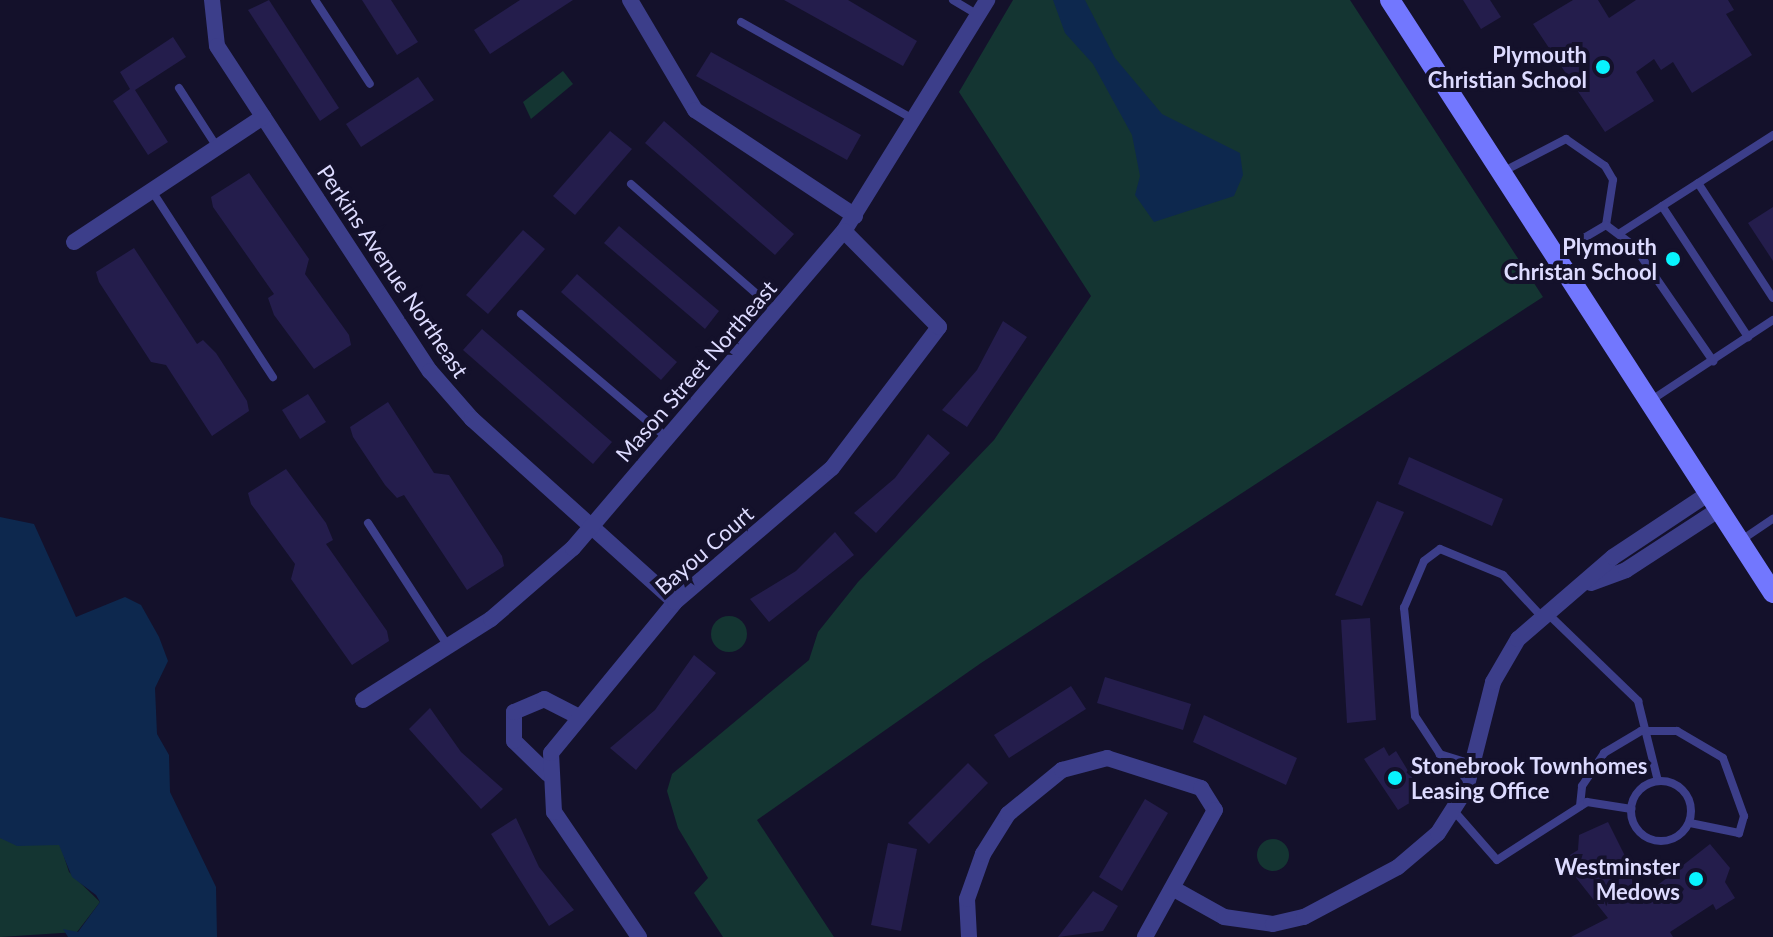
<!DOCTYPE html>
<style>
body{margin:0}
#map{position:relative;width:1773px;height:937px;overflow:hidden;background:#14112b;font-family:Lato,sans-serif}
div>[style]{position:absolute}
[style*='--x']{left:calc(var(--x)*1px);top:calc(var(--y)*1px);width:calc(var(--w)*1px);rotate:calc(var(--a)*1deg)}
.green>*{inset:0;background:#143532}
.round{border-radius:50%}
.water>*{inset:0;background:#0d284e}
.building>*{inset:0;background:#241d4c}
.service>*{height:8px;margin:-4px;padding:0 4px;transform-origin:4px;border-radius:4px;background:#3c3e8a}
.service>.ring{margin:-4px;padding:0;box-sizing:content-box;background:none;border:8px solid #3c3e8a;border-radius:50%}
.minor>*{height:16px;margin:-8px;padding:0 8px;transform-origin:8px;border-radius:8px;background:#3c3e8a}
.secondary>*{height:20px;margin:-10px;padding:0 10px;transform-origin:10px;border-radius:10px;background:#7277fe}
.dots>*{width:22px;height:22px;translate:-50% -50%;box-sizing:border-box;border:4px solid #14112b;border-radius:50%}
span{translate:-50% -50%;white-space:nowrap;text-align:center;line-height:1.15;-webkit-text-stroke:8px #14112b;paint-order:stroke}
.poi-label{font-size:22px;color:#dddbff;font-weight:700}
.right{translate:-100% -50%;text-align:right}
.left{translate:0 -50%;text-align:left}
.street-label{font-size:22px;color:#dddbff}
</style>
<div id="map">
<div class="green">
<i style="clip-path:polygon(1013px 0,1350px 0,1543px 297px,981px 663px,757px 820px,834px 937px,723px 937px,694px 893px,708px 878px,678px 828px,667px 791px,672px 774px,809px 660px,818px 632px,858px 582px,994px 440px,1091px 296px,959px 92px)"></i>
<i style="clip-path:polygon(563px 71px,573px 84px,531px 119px,523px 102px)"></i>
<i class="round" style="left:711px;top:616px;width:36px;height:36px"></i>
<i style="clip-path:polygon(0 838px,60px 844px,69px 872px,100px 902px,77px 932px,0 937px)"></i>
<i class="round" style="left:1257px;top:839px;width:32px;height:32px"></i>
</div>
<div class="water">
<i style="clip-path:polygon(1053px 0,1085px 0,1115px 58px,1162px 114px,1240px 153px,1243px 175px,1234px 196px,1154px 222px,1135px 195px,1140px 176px,1132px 135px,1093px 64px,1065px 33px)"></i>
<i style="clip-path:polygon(0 517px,34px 524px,76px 617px,125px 597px,141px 605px,159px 637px,168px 661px,155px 688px,157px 734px,169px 755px,170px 792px,216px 887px,217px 937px,68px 937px,63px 929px,78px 932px,100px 902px,96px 895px,72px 877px,59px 845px,17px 846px,0 838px)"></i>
</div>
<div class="building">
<i style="clip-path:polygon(269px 0,339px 108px,320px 121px,248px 10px)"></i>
<i style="clip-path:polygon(362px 0,391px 0,418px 42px,397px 55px)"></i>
<i style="clip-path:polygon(520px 0,573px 0,490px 54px,474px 30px)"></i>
<i style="clip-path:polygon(784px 0,848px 0,917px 41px,903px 66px)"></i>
<i style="clip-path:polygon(1463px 0,1490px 0,1501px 17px,1481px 29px)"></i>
<i style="clip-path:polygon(1573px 0,1598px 0,1609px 18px,1636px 0,1728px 0,1734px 10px,1726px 14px,1752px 55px,1692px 93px,1673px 62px,1661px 70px,1654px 59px,1636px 72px,1654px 101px,1605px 132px,1533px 24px)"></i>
<i style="clip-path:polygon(173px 37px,186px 57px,135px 90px,168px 142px,148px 155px,113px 101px,130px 89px,120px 72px)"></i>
<i style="clip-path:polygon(711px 52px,861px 135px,847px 160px,696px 76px)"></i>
<i style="clip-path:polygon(418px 77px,434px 100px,361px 147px,346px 124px)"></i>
<i style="clip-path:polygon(664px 121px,794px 234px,775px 255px,645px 143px)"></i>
<i style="clip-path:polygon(610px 131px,632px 149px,575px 215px,553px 196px)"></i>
<i style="clip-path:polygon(249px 173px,309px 259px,305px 274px,349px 335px,351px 345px,314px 369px,274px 315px,268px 298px,274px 294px,213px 207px,211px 197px)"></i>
<i style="clip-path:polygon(1773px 207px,1773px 261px,1748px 223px)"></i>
<i style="clip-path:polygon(619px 226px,719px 311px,705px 329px,604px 243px)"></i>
<i style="clip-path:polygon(523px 230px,545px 249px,488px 314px,466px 295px)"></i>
<i style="clip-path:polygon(134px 248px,197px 344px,203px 340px,216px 353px,247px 401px,249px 411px,212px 436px,166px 365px,151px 362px,99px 282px,96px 272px)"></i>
<i style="clip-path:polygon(577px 274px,677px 362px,661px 380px,561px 292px)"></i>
<i style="clip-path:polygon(1003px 321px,1027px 337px,967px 427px,942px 410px,977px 370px)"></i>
<i style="clip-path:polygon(482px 329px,612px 442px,593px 464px,463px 350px)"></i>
<i style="clip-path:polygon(308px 394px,326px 422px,300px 439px,282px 410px)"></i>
<i style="clip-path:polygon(388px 402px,434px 473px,449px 475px,502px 556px,504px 566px,467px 590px,404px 495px,397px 498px,385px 485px,353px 437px,350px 427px)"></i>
<i style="clip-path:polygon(928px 434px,950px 453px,876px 533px,854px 513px,895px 478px)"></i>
<i style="clip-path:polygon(1409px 457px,1503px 499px,1492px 526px,1398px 484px)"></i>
<i style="clip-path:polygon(286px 469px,326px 523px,333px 540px,326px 544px,387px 631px,389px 641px,352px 665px,291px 579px,295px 564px,251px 504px,248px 493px)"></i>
<i style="clip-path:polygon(1377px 501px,1404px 512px,1362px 606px,1335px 595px)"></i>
<i style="clip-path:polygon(835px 532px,854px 555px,769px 622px,750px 599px,796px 571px)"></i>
<i style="clip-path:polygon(1370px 618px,1376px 720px,1347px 723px,1341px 620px)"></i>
<i style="clip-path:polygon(694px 655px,716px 673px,636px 770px,610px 748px,655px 710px)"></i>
<i style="clip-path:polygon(1105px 677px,1191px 704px,1183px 730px,1097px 703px)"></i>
<i style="clip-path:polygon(1071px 686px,1086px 709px,1009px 758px,994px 735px)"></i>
<i style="clip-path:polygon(430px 708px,461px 752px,503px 789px,481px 809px,409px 729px)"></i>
<i style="clip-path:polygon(1204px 715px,1297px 758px,1286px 785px,1193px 742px)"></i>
<i style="clip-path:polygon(1384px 747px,1389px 756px,1396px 751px,1413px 779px,1416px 799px,1398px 810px,1364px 759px)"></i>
<i style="clip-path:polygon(968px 763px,988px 783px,929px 844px,908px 823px)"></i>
<i style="clip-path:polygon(1145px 799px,1168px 813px,1122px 891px,1099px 877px)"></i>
<i style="clip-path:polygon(516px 818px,539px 867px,574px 910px,549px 926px,491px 834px)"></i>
<i style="clip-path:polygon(1608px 822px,1640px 886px,1654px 888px,1710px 844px,1730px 868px,1725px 882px,1735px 898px,1716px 910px,1713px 904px,1670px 932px,1673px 937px,1571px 937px,1608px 918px,1562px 860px,1578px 850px,1579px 835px)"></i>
<i style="clip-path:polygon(888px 843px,917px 849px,901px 931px,871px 925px)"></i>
<i style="clip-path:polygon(1093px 891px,1118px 906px,1103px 931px,1058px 937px)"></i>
</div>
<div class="service">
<i style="--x:315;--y:0;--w:100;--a:56.8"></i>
<i style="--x:953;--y:0;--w:29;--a:31"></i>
<i style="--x:741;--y:22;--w:200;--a:29.4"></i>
<i style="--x:179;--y:88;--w:70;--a:57.2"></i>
<i style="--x:1504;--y:171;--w:70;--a:-27.3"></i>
<i style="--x:1566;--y:139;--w:47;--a:34.7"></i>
<i style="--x:1605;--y:166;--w:16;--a:60"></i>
<i style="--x:1613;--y:180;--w:46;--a:98.8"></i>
<i style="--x:1606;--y:225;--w:59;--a:149.5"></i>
<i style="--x:1698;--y:183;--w:137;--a:56.9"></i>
<i style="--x:631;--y:184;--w:193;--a:41.2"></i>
<i style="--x:152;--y:191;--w:222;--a:57"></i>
<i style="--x:1662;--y:206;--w:157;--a:56.7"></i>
<i style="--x:1606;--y:225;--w:35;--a:37"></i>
<i style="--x:1634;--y:246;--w:140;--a:55.5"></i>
<i style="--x:1620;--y:233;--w:182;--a:-32.6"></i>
<i style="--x:521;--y:314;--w:190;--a:40.3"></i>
<i style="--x:1650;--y:401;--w:147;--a:-33.4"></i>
<i style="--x:368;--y:523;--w:147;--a:57"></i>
<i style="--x:1740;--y:541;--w:40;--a:-34"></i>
<i style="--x:1547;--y:613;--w:127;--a:44"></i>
<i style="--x:1638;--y:701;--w:82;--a:76"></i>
<i style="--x:1475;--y:765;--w:37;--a:-163"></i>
<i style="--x:1440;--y:754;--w:45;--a:-123.3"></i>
<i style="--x:1415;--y:716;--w:109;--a:-95.8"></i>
<i style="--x:1404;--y:608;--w:51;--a:-66.9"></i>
<i style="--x:1424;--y:561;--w:20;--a:-37"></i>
<i style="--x:1440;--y:549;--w:68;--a:22.4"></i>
<i style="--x:1503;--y:575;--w:57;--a:47.1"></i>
<i class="ring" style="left:1631px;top:781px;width:52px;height:52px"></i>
<i style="--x:1580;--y:806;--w:20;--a:-84"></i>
<i style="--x:1582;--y:786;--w:40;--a:-56"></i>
<i style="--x:1604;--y:753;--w:43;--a:-30.7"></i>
<i style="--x:1641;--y:731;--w:36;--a:0"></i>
<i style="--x:1677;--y:731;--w:53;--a:30.4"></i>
<i style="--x:1723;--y:758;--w:62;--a:70.1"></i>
<i style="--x:1744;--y:816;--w:18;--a:106"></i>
<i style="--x:1739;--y:833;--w:50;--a:-168.5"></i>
<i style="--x:1454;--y:811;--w:65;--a:48.7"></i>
<i style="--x:1497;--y:860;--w:107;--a:-32.8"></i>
<i style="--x:1587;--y:802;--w:45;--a:9"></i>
</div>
<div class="minor">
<i style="--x:212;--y:0;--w:46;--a:83.8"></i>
<i style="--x:217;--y:46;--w:389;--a:56.8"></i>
<i style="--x:430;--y:371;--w:64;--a:48.8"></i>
<i style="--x:472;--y:419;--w:273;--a:42"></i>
<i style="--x:630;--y:0;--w:128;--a:59.4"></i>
<i style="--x:695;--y:110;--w:192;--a:33.5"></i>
<i style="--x:74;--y:242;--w:227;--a:-33.5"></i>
<i style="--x:1591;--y:583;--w:37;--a:-20"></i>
<i style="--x:1626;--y:570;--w:110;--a:-33.1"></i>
<i style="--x:363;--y:700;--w:151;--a:-32.3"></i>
<i style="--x:491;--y:619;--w:108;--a:-40.9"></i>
<i style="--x:573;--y:548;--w:417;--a:-49.5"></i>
<i style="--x:844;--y:231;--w:272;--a:-58.2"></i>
<i style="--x:548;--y:774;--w:47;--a:-135.9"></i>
<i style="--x:514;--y:741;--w:29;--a:-90"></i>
<i style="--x:514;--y:712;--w:33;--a:-23"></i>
<i style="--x:544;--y:699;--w:37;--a:27"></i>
<i style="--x:1174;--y:889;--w:57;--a:29.2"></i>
<i style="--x:1224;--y:917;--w:49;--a:8.1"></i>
<i style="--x:1273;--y:924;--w:32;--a:-13"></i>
<i style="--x:1304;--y:917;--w:106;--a:-28"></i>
<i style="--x:1398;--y:867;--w:52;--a:-40.4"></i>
<i style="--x:1438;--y:833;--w:52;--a:-57.5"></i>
<i style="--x:1466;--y:789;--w:110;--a:-75.8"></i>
<i style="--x:1493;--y:682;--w:50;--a:-59.8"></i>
<i style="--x:1518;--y:639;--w:125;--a:-40.8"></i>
<i style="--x:1613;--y:557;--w:114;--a:-33.6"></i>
<i style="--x:639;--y:937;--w:151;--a:-124.2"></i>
<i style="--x:554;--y:812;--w:59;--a:-92.9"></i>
<i style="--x:551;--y:753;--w:195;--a:-50.6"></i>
<i style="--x:675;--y:602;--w:206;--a:-40.5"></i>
<i style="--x:832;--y:468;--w:177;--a:-52.8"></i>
<i style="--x:939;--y:327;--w:135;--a:-134.7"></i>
<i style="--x:969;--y:937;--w:38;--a:-93"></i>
<i style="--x:967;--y:899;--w:48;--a:-70.4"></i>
<i style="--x:983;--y:854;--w:47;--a:-58"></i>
<i style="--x:1008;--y:814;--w:70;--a:-39.2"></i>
<i style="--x:1062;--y:770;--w:47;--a:-14.9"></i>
<i style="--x:1107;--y:758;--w:99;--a:17.7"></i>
<i style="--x:1201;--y:788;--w:26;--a:58"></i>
<i style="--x:1215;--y:810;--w:145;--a:118.9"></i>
</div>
<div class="secondary">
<i style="--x:1390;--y:0;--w:706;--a:57.14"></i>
</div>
<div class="dots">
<i style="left:1603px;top:67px;background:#08f3fe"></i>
<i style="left:1673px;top:259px;background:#08f3fe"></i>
<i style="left:1395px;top:778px;background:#08f3fe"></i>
<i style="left:1696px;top:879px;background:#08f3fe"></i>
</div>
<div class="poi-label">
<span class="right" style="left:1587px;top:67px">Plymouth<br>Christian School</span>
<span class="right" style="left:1657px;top:259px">Plymouth<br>Christan School</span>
<span class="left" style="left:1411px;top:778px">Stonebrook Townhomes<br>Leasing Office</span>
<span class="right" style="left:1680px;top:879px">Westminster<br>Medows</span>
</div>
<div class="street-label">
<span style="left:393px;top:271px;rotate:56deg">Perkins Avenue Northeast</span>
<span style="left:696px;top:371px;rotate:-49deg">Mason Street Northeast</span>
<span style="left:704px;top:550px;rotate:-41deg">Bayou Court</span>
</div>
</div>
